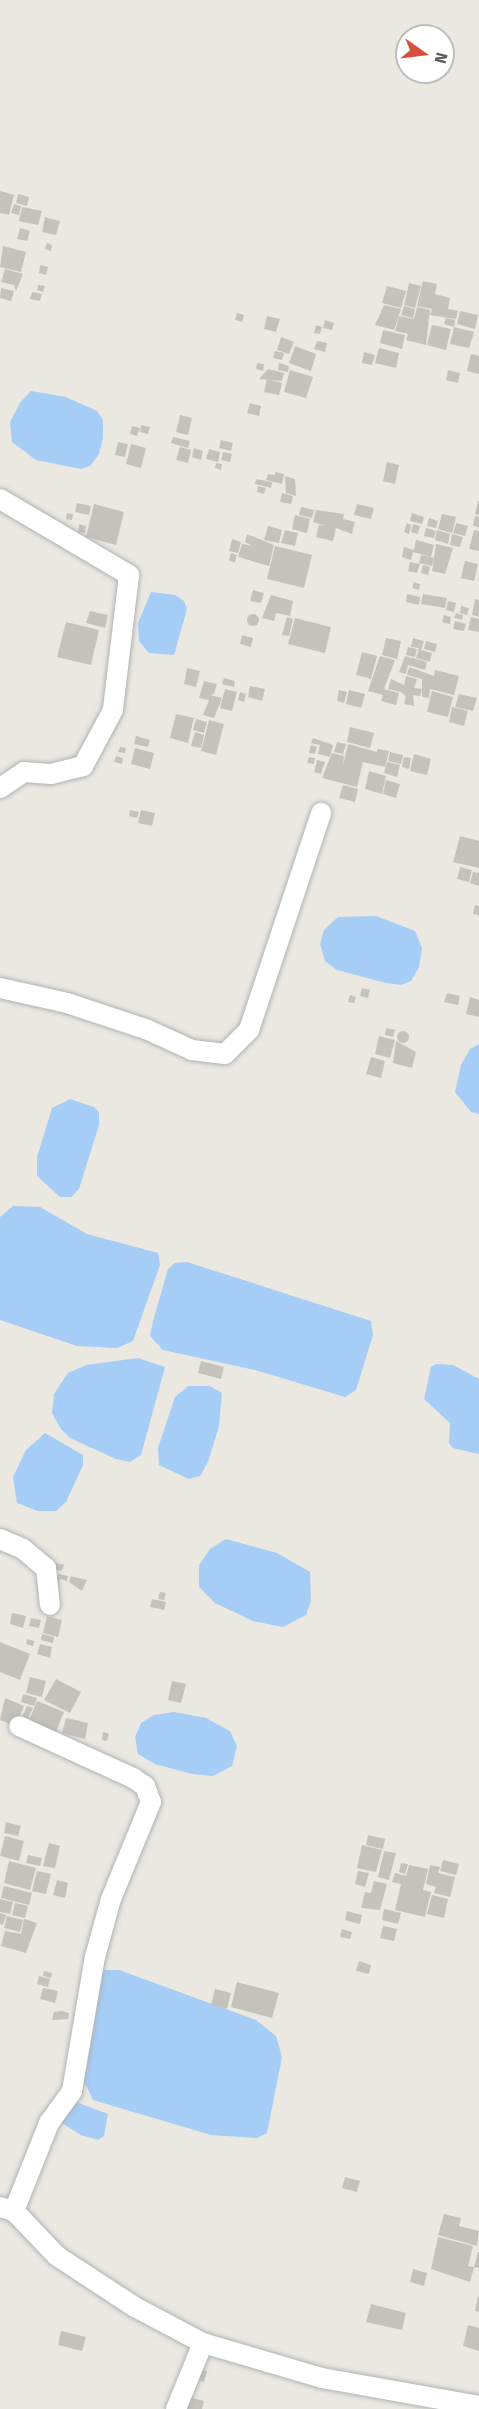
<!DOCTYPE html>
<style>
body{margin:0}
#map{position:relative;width:479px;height:2409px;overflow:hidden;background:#eae8e0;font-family:"Fira Sans",sans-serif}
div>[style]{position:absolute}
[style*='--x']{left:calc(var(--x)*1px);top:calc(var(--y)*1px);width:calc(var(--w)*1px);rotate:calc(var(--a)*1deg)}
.water>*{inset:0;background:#a5cdf5}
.building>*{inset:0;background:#c5c2bc}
.round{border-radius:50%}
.roads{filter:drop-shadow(0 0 2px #b0b2b6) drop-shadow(0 0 2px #b0b2b6)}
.minor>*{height:20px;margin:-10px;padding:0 10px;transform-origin:10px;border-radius:10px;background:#fff}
span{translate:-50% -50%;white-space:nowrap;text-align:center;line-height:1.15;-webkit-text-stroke:4.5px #fff;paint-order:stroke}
.north{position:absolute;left:395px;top:24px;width:60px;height:60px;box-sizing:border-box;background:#fff;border:2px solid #bdbdbf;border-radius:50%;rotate:104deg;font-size:16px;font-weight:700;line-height:24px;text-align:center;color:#595b5f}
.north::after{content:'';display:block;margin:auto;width:21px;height:27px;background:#d64f3a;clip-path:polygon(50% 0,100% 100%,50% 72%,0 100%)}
</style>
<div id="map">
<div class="water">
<i style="clip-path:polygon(31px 391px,66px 397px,97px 411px,103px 420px,103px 438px,99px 454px,90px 466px,81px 469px,36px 460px,12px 442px,10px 422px,20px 403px)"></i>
<i style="clip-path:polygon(151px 592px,175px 595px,184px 601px,187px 609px,174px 655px,149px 653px,139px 641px,138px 623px)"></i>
<i style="clip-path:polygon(376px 916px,415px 931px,422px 948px,419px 967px,411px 981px,401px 985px,386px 983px,337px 970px,325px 961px,320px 944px,324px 930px,338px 917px)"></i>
<i style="clip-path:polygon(479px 1044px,479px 1114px,471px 1112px,455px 1092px,461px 1065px,470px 1049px)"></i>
<i style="clip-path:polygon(70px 1099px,94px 1107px,99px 1112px,99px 1125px,79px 1189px,71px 1197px,60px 1197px,37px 1176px,37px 1157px,52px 1108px)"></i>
<i style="clip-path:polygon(13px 1206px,40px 1207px,87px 1234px,158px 1253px,160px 1265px,133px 1341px,117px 1348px,77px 1346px,0 1320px,0 1217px)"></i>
<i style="clip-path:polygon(187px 1262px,371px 1321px,373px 1335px,356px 1390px,345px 1397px,255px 1370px,163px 1350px,150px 1336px,153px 1321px,168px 1269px,175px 1263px)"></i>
<i style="clip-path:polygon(138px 1358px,165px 1367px,141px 1455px,130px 1462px,116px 1459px,70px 1438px,61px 1429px,52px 1413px,54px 1394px,68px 1373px,86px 1365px)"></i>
<i style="clip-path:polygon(436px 1364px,453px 1365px,479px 1379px,479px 1454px,453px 1448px,449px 1443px,450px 1423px,424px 1399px,431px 1367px)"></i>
<i style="clip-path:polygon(188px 1386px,210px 1386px,222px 1393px,219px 1426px,208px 1462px,200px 1476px,189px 1479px,159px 1465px,158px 1448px,175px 1397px)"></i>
<i style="clip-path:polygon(45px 1433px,83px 1455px,83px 1465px,73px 1487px,66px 1502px,56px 1511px,38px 1511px,17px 1503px,13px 1477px,26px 1450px)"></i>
<i style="clip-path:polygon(226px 1539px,277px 1553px,310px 1572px,311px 1601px,306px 1615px,283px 1627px,253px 1621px,215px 1603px,199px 1587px,199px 1565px,210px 1549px)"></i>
<i style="clip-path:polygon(174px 1712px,206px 1718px,230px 1731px,237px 1746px,232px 1766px,213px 1776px,192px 1774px,155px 1764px,138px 1754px,135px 1737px,141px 1723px,154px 1715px)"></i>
<i style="clip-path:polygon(100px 1970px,119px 1970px,256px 2020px,276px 2036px,282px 2057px,267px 2133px,257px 2138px,211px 2135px,93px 2100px,80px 2073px)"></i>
<i style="clip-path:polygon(73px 2101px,108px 2114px,104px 2136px,98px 2140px,81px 2135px,60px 2122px)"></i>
</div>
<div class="building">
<i style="clip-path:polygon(0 191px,14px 195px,9px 215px,0 213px)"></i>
<i style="clip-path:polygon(18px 194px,29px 197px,27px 206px,16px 203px)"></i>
<i style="clip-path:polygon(14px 204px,21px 206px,19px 215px,11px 213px)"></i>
<i style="clip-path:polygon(22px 207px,42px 211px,38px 225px,19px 221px)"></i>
<i style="clip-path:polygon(45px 217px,60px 221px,56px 235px,42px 232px)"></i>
<i style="clip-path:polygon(20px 228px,30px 231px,27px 241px,17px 239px)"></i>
<i style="clip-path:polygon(47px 243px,52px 245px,51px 251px,45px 249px)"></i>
<i style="clip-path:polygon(3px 246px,26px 252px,21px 272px,0 267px)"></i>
<i style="clip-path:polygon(40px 265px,48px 267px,46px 275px,39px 273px)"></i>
<i style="clip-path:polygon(5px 269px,23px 274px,16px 291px,14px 285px,1px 282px)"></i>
<i style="clip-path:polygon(423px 281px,437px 284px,435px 294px,450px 298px,448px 309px,458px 311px,456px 319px,430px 315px,432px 309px,417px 306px)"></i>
<i style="clip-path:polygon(409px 283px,421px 286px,415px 308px,404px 305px)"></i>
<i style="clip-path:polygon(38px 285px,45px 286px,43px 292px,37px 290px)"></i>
<i style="clip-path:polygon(387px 286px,406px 291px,401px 308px,382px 303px)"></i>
<i style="clip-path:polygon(1px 288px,14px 291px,11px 301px,0 298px)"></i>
<i style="clip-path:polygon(32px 292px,42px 294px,40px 301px,30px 299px)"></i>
<i style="clip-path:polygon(384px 305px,401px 309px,394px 330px,375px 325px)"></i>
<i style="clip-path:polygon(404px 306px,415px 309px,413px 318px,401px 315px)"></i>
<i style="clip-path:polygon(417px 307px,430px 310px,426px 345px,406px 340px,408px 334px,395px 331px,399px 316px,414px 319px)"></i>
<i style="clip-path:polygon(460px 311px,478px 315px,475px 329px,457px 324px)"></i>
<i style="clip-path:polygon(237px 313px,244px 315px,242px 322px,235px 320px)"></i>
<i style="clip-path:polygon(267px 316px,280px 319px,276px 332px,264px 329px)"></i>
<i style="clip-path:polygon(446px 318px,455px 320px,454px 327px,444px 324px)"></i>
<i style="clip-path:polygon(325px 320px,334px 323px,332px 330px,323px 328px)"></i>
<i style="clip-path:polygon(316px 325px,322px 327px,320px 334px,314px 333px)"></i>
<i style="clip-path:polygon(432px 325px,451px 329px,446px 350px,427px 345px)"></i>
<i style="clip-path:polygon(454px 327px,474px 332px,469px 348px,450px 344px)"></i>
<i style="clip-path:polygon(383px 330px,405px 335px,402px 349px,380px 343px)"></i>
<i style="clip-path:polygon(281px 337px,294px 342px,289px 354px,277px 350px)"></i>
<i style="clip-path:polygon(317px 341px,327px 343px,325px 352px,314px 349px)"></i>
<i style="clip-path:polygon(295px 346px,316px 354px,311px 371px,289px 363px)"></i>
<i style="clip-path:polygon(379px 348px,399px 353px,396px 368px,375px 363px)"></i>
<i style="clip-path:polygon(275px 351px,284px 353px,282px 360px,273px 358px)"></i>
<i style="clip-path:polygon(364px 352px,375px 355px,372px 365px,362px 363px)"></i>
<i style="clip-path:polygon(471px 354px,479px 356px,479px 374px,467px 371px)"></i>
<i style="clip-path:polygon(257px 363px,264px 364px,263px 371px,256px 369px)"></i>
<i style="clip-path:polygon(279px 363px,289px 366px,288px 372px,278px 370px)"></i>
<i style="clip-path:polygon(268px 369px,284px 373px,282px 381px,259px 379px)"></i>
<i style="clip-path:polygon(290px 370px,313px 377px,306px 398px,284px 392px)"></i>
<i style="clip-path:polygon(448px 370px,460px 373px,458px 383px,446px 380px)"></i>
<i style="clip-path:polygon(267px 379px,282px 383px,279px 395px,264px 392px)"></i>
<i style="clip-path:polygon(250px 403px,261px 406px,259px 416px,247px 413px)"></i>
<i style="clip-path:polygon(180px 415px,192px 418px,188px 435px,176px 432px)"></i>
<i style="clip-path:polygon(141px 425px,150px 427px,148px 434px,140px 432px)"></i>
<i style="clip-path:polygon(132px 426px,140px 428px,137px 436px,130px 434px)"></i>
<i style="clip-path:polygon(173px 437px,190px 441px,188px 448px,171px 443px)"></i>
<i style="clip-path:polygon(221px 440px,233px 443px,231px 451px,219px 448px)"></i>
<i style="clip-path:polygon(118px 442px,128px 444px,125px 457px,115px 455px)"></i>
<i style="clip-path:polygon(131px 444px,146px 448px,141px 468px,126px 464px)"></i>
<i style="clip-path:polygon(180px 447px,191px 450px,188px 463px,176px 460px)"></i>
<i style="clip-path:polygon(194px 448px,203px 451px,201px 460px,192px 457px)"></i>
<i style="clip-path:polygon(209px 449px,220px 452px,218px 462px,206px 459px)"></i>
<i style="clip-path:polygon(223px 452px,232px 454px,230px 462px,221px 460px)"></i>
<i style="clip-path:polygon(387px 462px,399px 465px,395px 484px,383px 481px)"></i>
<i style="clip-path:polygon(216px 463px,222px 464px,221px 470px,215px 468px)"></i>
<i style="clip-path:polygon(275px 472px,284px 474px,282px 484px,266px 480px,268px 474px,275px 475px)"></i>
<i style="clip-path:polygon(285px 476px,295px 479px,296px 496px,286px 493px)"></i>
<i style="clip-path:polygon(256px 479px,272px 482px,271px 488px,255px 484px)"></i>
<i style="clip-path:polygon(258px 486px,266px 488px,264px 494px,257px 492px)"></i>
<i style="clip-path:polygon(282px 493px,293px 496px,291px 504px,280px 502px)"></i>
<i style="clip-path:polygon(478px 501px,479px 501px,479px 515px,475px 514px)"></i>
<i style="clip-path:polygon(77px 503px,91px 506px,89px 515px,75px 512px)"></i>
<i style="clip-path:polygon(94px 504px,124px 512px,116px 545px,86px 537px)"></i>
<i style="clip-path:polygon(357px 504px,374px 508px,371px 519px,354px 515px)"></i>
<i style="clip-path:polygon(301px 507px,314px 510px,312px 518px,299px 515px)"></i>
<i style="clip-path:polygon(316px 510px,344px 514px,343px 519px,355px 522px,352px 534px,336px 528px,333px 541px,316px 537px,319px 525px,326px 526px,313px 522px)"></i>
<i style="clip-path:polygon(67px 513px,73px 514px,72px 520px,66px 519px)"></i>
<i style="clip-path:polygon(412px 513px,424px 517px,422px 524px,410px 521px)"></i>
<i style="clip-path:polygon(442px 514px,456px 517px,452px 533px,438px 529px)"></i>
<i style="clip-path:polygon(295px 515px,310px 519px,307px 533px,292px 529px)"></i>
<i style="clip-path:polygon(475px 516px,479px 517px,479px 527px,473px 526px)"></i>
<i style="clip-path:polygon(429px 518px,438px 521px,436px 528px,427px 526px)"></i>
<i style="clip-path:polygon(407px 523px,411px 525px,409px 534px,404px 532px)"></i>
<i style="clip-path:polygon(456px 523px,468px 526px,465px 536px,453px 533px)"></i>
<i style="clip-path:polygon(79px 524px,86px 526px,85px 533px,78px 532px)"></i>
<i style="clip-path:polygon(413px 524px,420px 526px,418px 534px,411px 532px)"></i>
<i style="clip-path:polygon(268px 526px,282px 530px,279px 543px,264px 540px)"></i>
<i style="clip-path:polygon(426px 528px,436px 531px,434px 538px,424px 536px)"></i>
<i style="clip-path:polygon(285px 530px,298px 533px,295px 546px,281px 543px)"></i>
<i style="clip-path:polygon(437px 530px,450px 534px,448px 544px,435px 540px)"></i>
<i style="clip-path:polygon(474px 530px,479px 531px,479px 551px,469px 549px)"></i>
<i style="clip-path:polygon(247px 534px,274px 545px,269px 566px,238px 557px,242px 544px,253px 546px,245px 542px)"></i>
<i style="clip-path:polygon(452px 534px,463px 537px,460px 547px,450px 545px)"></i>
<i style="clip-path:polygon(232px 539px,241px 542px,238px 553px,229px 551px)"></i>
<i style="clip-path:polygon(416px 540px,434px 545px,431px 557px,413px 552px,411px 560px,402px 557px,404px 547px,414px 550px)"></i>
<i style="clip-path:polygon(436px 544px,453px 548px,445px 574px,432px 571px)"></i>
<i style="clip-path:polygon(275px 546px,312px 555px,304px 588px,267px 579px)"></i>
<i style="clip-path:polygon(231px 553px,237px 555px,235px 562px,229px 561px)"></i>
<i style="clip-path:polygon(421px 555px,434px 558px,432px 566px,419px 563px)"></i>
<i style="clip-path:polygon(465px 561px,478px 564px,474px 581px,461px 578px)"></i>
<i style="clip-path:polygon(410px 562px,420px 564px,417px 573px,408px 571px)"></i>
<i style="clip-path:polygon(423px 565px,430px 567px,428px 575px,421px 573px)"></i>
<i style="clip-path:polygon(414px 582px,420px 584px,419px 590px,412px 588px)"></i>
<i style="clip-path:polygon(253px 590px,264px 593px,261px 603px,250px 601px)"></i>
<i style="clip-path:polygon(407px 594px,420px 597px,419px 605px,406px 602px)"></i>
<i style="clip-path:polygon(423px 594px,447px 598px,445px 608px,421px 604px)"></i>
<i style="clip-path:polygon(271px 595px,293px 601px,290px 616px,276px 613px,274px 621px,262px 618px)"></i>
<i style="clip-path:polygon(475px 599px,479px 600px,479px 617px,472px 615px)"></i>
<i style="clip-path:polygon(448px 601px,456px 603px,454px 612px,446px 610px)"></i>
<i style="clip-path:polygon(461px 606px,469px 608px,467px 615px,460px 613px)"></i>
<i style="clip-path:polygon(90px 611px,108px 615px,105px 628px,86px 623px)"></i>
<i style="clip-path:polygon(456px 613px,463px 615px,462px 620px,454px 618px)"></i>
<i class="round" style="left:247px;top:614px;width:12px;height:12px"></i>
<i style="clip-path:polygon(444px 615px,451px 617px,450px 624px,442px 622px)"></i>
<i style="clip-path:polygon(287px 617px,293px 619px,289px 636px,282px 635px)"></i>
<i style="clip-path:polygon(471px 617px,479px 619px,479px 632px,468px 630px)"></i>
<i style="clip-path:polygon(295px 618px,331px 627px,325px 653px,288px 644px)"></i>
<i style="clip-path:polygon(455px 621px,466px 624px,464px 631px,453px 629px)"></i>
<i style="clip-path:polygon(66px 622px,99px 630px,91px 665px,57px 657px)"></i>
<i style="clip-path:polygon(242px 635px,253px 638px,251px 647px,240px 644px)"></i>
<i style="clip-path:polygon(386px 638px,401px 641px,397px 659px,382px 655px)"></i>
<i style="clip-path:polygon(413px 638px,424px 641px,421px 650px,432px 653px,430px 662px,416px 658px,419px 648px,411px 647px)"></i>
<i style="clip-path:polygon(426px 641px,437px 644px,435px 652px,424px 649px)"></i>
<i style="clip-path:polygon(408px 647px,417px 649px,415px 657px,406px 655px)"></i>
<i style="clip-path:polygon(362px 652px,377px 656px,371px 679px,356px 675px)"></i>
<i style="clip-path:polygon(380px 656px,395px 660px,384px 689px,399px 693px,396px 705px,381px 701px,383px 695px,368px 691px)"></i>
<i style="clip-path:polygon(405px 656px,427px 662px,425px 670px,408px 665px,406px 674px,399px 672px)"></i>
<i style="clip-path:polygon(409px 667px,434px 676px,435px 670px,459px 676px,454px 695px,430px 689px,429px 698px,422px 697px,422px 679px,407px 675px)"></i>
<i style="clip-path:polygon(187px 668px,200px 671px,196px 687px,184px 684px)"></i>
<i style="clip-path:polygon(406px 676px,417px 679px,414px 688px,422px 689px,420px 696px,413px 695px,414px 706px,404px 704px,406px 696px,401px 692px,388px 689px,391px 679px,404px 685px)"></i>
<i style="clip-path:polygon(224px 678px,235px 681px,234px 687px,222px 684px)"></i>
<i style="clip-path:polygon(204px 681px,217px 684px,214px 694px,210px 695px,222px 698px,214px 718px,203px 715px,209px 700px,199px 698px)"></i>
<i style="clip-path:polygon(250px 686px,265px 689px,262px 701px,248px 697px)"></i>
<i style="clip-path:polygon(225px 689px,237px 692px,232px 711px,220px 708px)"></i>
<i style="clip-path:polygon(339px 690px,347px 692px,344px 703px,337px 701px)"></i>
<i style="clip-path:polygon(349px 690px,365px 694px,361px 708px,346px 704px)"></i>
<i style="clip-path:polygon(432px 691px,453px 697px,448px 717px,427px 712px)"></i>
<i style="clip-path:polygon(240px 692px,246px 694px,244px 702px,238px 700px)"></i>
<i style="clip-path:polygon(459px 694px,477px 698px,473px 711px,455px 707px)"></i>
<i style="clip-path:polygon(452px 707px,468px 711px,464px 726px,449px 722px)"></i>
<i style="clip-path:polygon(176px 714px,194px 718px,188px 743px,170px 738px)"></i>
<i style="clip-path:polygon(196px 719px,207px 722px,204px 733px,193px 730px)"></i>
<i style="clip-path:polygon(209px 720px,224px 724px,216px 755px,201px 751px)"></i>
<i style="clip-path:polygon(350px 727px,374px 733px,370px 748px,347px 742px)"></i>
<i style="clip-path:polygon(195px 732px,204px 735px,201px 748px,191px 746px)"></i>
<i style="clip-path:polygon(136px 736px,150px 740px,148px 747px,134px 744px)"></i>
<i style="clip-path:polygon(313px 738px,333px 745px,330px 757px,318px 754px,320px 745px,311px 743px)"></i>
<i style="clip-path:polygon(337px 742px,346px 744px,343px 754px,334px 752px)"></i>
<i style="clip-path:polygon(348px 744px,377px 752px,378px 749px,389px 751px,385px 767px,363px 762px,357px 787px,322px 778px,332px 753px,344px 756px,343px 765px)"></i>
<i style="clip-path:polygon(311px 745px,317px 747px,315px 754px,309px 753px)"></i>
<i style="clip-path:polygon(120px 747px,126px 748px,125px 753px,118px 752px)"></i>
<i style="clip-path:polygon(135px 748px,154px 753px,150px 769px,131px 764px)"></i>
<i style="clip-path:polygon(390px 752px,403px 755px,401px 764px,388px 761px)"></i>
<i style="clip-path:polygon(414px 754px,431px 759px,427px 775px,410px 771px)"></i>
<i style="clip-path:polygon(116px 756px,123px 758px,122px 764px,114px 762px)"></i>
<i style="clip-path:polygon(309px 757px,315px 758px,314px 764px,307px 763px)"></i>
<i style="clip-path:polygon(404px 757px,411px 758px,409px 769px,402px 767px)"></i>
<i style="clip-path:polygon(317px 760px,325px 762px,321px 774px,314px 772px)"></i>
<i style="clip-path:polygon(387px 762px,400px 765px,397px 777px,384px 773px)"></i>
<i style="clip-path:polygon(369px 771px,386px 776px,382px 794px,365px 789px)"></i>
<i style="clip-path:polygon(386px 780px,400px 784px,396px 798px,383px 794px)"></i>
<i style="clip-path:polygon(343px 785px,358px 789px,355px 802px,339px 798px)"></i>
<i style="clip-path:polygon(130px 810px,139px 812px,137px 818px,129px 816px)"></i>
<i style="clip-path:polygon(141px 810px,155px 813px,152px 826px,138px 823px)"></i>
<i style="clip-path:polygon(460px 836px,479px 841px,479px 868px,453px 862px)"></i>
<i style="clip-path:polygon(460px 867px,472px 870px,469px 882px,457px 879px)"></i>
<i style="clip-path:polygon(473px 872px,479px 873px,479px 886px,470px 883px)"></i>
<i style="clip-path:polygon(475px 905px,479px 906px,479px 915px,473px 914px)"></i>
<i style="clip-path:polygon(362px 988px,370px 990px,368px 998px,360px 996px)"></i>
<i style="clip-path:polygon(447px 993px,460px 996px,458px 1005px,444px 1002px)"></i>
<i style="clip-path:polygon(350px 995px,356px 997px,354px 1003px,348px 1002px)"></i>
<i style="clip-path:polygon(470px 997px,479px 1000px,479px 1017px,466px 1014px)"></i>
<i style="clip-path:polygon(386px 1028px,395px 1030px,393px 1037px,385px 1035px)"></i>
<i class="round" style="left:397px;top:1031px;width:12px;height:12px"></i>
<i style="clip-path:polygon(379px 1036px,395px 1040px,390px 1058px,375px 1054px)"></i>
<i style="clip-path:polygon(396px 1041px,416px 1052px,412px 1068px,393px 1063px)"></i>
<i style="clip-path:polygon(371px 1057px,385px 1061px,381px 1078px,366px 1074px)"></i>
<i style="clip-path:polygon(201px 1361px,224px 1367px,221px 1379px,198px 1373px)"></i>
<i style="clip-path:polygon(56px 1563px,64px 1565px,62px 1571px,54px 1569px)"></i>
<i style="clip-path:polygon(59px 1574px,68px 1576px,67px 1581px,60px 1579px,58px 1586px,52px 1584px)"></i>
<i style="clip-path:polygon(71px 1576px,87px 1580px,82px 1591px,69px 1582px)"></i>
<i style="clip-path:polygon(160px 1592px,166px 1593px,164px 1600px,158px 1599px)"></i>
<i style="clip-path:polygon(152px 1599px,166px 1602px,164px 1610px,150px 1607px)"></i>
<i style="clip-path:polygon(12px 1613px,26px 1616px,23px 1628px,10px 1624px)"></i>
<i style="clip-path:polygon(47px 1616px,62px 1620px,58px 1637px,43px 1633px)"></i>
<i style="clip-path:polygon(31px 1618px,41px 1620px,39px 1628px,29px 1626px)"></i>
<i style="clip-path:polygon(42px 1634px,54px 1637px,53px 1643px,41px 1640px)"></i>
<i style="clip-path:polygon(27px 1639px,34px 1641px,33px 1646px,26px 1644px)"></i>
<i style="clip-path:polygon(0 1642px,30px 1654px,20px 1680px,0 1672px)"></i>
<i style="clip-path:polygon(40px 1644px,52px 1647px,50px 1658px,37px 1654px)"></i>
<i style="clip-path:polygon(30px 1677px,46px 1681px,42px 1697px,26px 1693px)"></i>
<i style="clip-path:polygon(56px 1679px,81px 1692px,70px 1713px,44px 1700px)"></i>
<i style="clip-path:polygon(172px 1681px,186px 1684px,181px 1703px,168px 1700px)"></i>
<i style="clip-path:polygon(23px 1694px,37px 1698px,34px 1706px,21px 1702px)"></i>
<i style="clip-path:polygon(5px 1698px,24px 1706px,16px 1726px,0 1720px)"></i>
<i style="clip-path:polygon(37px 1701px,64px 1712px,55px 1734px,28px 1723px)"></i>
<i style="clip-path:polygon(27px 1706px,33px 1708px,26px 1722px,21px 1720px)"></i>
<i style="clip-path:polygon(66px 1718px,88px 1723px,85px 1739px,62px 1733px)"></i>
<i style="clip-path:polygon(103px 1732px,109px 1734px,107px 1741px,102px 1740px)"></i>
<i style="clip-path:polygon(6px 1822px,21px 1826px,18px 1836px,4px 1833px)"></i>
<i style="clip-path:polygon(368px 1835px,385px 1839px,383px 1849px,366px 1845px)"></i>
<i style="clip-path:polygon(5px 1836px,24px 1841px,19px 1861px,0 1856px)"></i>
<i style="clip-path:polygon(49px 1843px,60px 1846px,55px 1868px,43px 1866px)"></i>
<i style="clip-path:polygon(362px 1845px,382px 1850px,376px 1872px,357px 1868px)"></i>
<i style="clip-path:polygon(384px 1851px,396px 1853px,389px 1880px,378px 1877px)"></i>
<i style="clip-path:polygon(28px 1855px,42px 1858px,40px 1866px,26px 1863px)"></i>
<i style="clip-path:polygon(443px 1860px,459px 1864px,456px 1875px,440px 1871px)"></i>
<i style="clip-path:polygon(9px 1861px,36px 1868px,30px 1890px,4px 1883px)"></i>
<i style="clip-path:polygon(401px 1863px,408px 1864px,405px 1874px,399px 1872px)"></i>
<i style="clip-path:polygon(409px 1865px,428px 1869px,423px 1890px,431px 1892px,425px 1917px,395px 1910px,401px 1884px,392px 1882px,395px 1873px,406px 1876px)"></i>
<i style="clip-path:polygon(430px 1865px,440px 1867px,438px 1873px,455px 1877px,450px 1897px,434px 1893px,436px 1887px,426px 1884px)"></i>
<i style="clip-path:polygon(37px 1871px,51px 1874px,46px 1894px,32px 1891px)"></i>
<i style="clip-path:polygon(358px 1871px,369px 1873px,365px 1887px,355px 1884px)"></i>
<i style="clip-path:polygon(57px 1880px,68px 1883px,65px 1898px,53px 1895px)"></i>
<i style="clip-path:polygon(374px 1881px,387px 1884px,380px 1910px,361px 1908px,365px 1892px,371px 1893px)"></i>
<i style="clip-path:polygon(4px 1886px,32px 1893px,29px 1905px,1px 1898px)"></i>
<i style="clip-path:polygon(432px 1895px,448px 1899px,444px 1918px,427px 1914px)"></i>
<i style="clip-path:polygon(0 1899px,13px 1902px,10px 1914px,0 1912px)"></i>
<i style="clip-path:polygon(15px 1903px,28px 1906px,25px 1918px,12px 1915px)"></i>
<i style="clip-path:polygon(384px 1909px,401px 1913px,398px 1924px,382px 1920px)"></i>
<i style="clip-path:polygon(347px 1911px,362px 1915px,360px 1924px,345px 1920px)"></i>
<i style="clip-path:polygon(0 1913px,6px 1915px,3px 1925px,0 1924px)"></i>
<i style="clip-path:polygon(7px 1916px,23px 1920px,20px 1932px,4px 1928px)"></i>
<i style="clip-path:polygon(24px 1919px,37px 1923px,26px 1953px,1px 1946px,5px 1931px,21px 1934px)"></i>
<i style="clip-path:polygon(383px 1926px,397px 1929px,394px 1941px,380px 1938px)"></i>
<i style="clip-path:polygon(342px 1929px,352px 1932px,350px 1939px,340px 1937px)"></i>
<i style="clip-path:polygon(359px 1961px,371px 1965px,369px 1974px,356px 1971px)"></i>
<i style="clip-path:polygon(44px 1971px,52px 1973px,51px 1978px,43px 1976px)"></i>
<i style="clip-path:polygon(39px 1976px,50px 1979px,48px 1987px,37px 1984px)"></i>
<i style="clip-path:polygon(237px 1982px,279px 1993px,272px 2018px,231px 2007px)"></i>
<i style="clip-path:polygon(43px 1988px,58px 1991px,55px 2003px,40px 1999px)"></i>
<i style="clip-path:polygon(215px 1989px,231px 1993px,227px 2009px,211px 2005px)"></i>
<i style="clip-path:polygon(62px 2011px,69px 2013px,68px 2019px,52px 2020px,54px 2012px)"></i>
<i style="clip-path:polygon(345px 2177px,360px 2181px,357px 2192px,342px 2188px)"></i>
<i style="clip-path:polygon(444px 2214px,461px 2218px,459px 2226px,479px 2231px,477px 2246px,438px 2235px)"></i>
<i style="clip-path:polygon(438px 2237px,473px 2246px,468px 2266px,474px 2267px,470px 2282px,431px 2269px)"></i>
<i style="clip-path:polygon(478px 2252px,479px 2252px,479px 2268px,474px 2267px)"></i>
<i style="clip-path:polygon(413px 2269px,427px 2273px,424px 2286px,410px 2282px)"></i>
<i style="clip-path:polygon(478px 2296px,479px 2297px,479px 2312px,475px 2311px)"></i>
<i style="clip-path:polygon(371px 2304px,406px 2313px,402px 2330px,366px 2322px)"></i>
<i style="clip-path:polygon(468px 2325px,479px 2328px,479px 2351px,463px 2346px)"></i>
<i style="clip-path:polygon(61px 2331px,86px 2337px,82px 2351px,58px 2345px)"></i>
<i style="clip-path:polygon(197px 2368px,207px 2371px,204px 2382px,194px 2379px)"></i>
<i style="clip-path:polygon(189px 2397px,204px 2401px,202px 2409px,186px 2409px)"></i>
</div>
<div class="roads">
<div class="minor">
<i style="--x:0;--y:499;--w:150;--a:30.5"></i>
<i style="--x:129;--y:575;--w:136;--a:96.8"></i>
<i style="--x:113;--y:710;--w:64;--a:118.2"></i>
<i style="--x:83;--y:766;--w:33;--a:166"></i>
<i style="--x:51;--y:774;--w:27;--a:-176"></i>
<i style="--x:24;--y:772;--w:29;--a:146"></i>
<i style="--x:0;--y:988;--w:69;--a:12.6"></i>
<i style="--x:67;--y:1003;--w:85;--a:18.4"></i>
<i style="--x:148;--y:1030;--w:48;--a:24.4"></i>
<i style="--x:192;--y:1050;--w:33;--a:7"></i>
<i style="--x:225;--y:1054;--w:34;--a:-45"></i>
<i style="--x:249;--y:1030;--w:229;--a:-71.6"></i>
<i style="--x:0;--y:1539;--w:25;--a:23"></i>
<i style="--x:23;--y:1549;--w:30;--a:40"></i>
<i style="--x:46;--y:1568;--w:37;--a:84"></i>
<i style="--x:0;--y:2207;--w:15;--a:16"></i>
<i style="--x:14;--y:2211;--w:62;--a:46.3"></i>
<i style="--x:57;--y:2256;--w:91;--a:33.3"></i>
<i style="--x:133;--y:2306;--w:79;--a:27.9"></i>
<i style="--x:203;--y:2343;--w:124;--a:16.4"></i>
<i style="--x:322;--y:2378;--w:159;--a:10.1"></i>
<i style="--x:14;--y:2211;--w:95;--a:-68.3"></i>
<i style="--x:49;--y:2123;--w:39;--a:-54"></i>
<i style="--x:72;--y:2091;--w:136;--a:-80.3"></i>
<i style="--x:95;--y:1957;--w:60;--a:-74.6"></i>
<i style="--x:111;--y:1899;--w:105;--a:-67.6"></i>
<i style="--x:151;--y:1802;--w:17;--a:-111"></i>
<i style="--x:145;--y:1786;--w:14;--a:-146"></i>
<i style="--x:133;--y:1778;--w:125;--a:-155.5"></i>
<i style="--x:176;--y:2409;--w:71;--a:-67.8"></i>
</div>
</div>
<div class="north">N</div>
</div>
